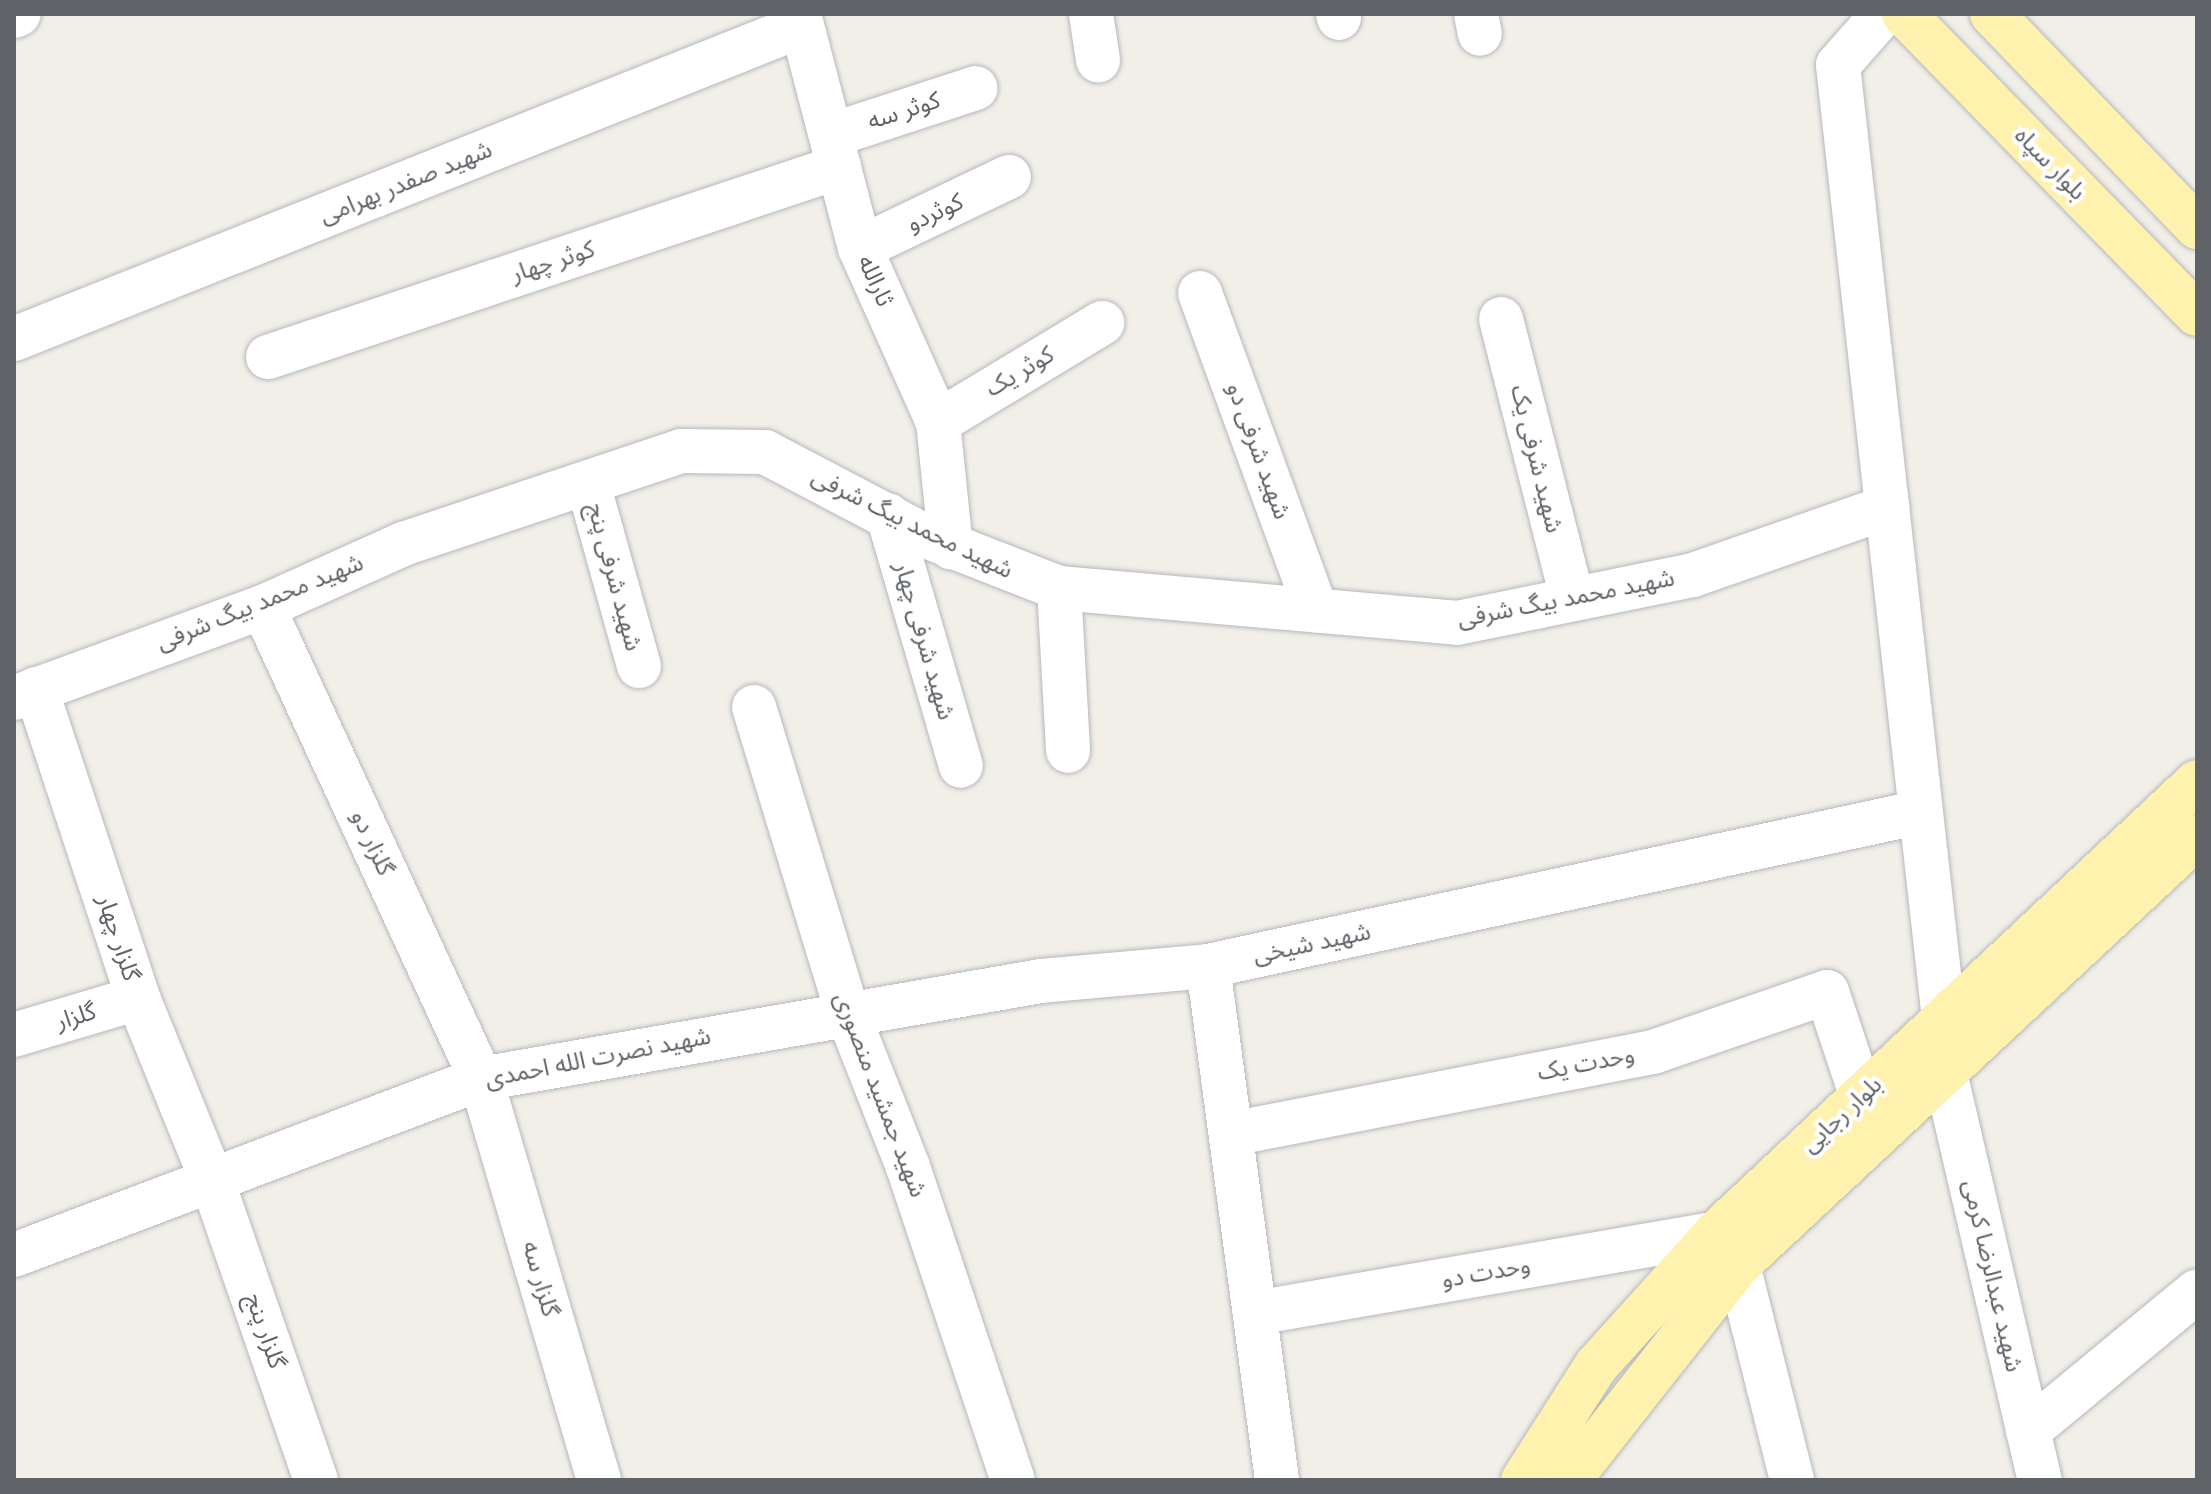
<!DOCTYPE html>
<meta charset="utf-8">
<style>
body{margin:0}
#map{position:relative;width:2211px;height:1494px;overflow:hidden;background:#f1efe8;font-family:"Nunito Sans","Noto Sans Arabic",sans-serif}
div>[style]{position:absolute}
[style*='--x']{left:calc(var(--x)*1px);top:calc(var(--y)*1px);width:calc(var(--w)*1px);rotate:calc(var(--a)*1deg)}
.roads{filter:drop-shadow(0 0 2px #b5b8bc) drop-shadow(0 0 2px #b5b8bc)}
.minor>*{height:44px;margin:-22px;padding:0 22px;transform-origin:22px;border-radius:22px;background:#fff}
.major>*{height:44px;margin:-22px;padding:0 22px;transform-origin:22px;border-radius:22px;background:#fff2af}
span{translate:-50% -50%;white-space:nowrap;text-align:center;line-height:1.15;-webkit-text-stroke:8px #fff;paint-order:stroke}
.street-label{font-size:24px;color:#5f6368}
.frame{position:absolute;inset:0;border:16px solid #5f6368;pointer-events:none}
</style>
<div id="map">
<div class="roads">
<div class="minor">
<i style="--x:799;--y:14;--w:242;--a:75.4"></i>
<i style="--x:860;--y:248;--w:191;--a:65.9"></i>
<i style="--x:938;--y:422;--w:126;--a:84.1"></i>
<i style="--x:1091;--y:14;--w:47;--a:81.3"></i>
<i style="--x:1338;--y:14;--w:4;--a:76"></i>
<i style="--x:1476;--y:14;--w:20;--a:79"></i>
<i style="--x:1883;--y:14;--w:68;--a:131.4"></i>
<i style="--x:1838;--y:65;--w:960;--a:83.66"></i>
<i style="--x:14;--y:16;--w:5;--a:-22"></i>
<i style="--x:832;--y:135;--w:151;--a:-18.1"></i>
<i style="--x:860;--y:248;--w:165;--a:-25.5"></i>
<i style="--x:1200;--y:293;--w:338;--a:69.9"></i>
<i style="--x:1501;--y:319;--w:288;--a:75.7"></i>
<i style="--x:14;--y:339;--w:844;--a:-21.7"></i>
<i style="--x:268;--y:357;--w:602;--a:-18.4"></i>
<i style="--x:938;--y:422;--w:192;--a:-31.1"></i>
<i style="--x:589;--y:487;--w:186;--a:74.4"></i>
<i style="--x:888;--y:515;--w:261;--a:73.8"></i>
<i style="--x:1059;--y:588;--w:163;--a:86.8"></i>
<i style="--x:263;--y:607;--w:520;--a:65.21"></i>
<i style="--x:481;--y:1079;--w:418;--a:73.6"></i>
<i style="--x:36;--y:689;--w:325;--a:71.7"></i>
<i style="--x:138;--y:998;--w:200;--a:67.9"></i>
<i style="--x:213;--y:1183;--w:314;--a:70.9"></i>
<i style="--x:14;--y:698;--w:265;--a:-20.1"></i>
<i style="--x:263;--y:607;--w:154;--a:-24.2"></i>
<i style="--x:403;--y:544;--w:293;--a:-18.5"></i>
<i style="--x:681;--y:451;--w:84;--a:0.7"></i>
<i style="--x:765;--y:452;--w:176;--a:27.7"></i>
<i style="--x:921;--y:534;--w:148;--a:21.4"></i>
<i style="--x:1059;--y:588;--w:400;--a:5"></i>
<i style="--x:1457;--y:623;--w:241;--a:-11.5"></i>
<i style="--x:1693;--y:575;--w:206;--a:-19.3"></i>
<i style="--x:754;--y:707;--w:319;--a:73"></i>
<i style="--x:847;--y:1012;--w:167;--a:68.5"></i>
<i style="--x:908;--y:1167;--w:330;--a:71.5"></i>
<i style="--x:1208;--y:966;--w:519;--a:82.35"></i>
<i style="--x:14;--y:1035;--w:129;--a:-16.6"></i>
<i style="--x:1945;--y:1073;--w:418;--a:76.9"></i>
<i style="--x:1231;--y:1134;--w:430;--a:-11"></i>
<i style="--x:1653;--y:1052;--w:184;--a:-19"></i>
<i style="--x:1827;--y:992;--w:111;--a:71.6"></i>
<i style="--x:14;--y:1255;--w:499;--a:-20.7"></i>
<i style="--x:481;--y:1079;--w:569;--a:-9.93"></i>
<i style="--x:1041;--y:981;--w:168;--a:-5.1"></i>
<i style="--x:1208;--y:966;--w:729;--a:-12.19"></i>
<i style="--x:1738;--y:1265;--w:222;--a:75.9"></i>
<i style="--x:1255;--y:1313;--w:468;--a:-9.8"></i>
<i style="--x:2028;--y:1431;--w:219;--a:-39.6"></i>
</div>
<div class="major">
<i style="--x:1904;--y:14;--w:419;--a:45.7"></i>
<i style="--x:1992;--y:14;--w:296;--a:46.1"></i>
<i style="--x:1523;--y:1480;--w:135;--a:-57.4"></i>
<i style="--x:1596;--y:1366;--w:179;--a:-47.9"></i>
<i style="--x:1716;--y:1233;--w:659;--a:-43.16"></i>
<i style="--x:1569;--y:1480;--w:273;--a:-51.8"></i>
<i style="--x:1738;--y:1265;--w:628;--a:-43"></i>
</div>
</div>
<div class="street-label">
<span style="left:904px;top:111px;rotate:-18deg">کوثر سه</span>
<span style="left:2050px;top:164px;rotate:46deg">بلوار سپاه</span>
<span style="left:406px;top:183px;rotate:-22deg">شهید صفدر بهرامی</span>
<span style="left:935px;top:213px;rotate:-25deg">کوثردو</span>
<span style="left:553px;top:262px;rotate:-18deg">کوثر چهار</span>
<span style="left:875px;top:281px;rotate:66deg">ثارالله</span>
<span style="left:1020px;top:372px;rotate:-31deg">کوثر یک</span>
<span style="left:1258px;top:451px;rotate:70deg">شهید شرفی دو</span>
<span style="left:1536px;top:459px;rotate:76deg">شهید شرفی یک</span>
<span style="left:912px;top:524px;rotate:26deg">شهید محمد بیگ شرفی</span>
<span style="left:614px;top:577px;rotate:75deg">شهید شرفی پنج</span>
<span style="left:1566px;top:599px;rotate:-11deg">شهید محمد بیگ شرفی</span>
<span style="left:260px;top:603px;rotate:-22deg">شهید محمد بیگ شرفی</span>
<span style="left:924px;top:641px;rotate:74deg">شهید شرفی چهار</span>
<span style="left:372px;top:843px;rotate:65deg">گلزار دو</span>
<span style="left:118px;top:938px;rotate:72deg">گلزار چهار</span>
<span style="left:1312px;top:944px;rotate:-12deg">شهید شیخی</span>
<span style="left:76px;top:1017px;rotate:-17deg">گلزار</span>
<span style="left:598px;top:1058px;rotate:-11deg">شهید نصرت الله احمدی</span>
<span style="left:1586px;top:1064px;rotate:-11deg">وحدت یک</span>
<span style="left:880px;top:1095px;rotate:69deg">شهید جمشید منصوری</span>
<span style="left:1842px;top:1115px;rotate:-43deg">بلوار رجایی</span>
<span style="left:1486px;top:1273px;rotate:-10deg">وحدت دو</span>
<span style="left:1992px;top:1276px;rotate:77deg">شهید عبدالرضا کرمی</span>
<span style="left:540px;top:1279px;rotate:74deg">گلزار سه</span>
<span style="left:265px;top:1331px;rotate:71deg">گلزار پنج</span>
</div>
<div class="frame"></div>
</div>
